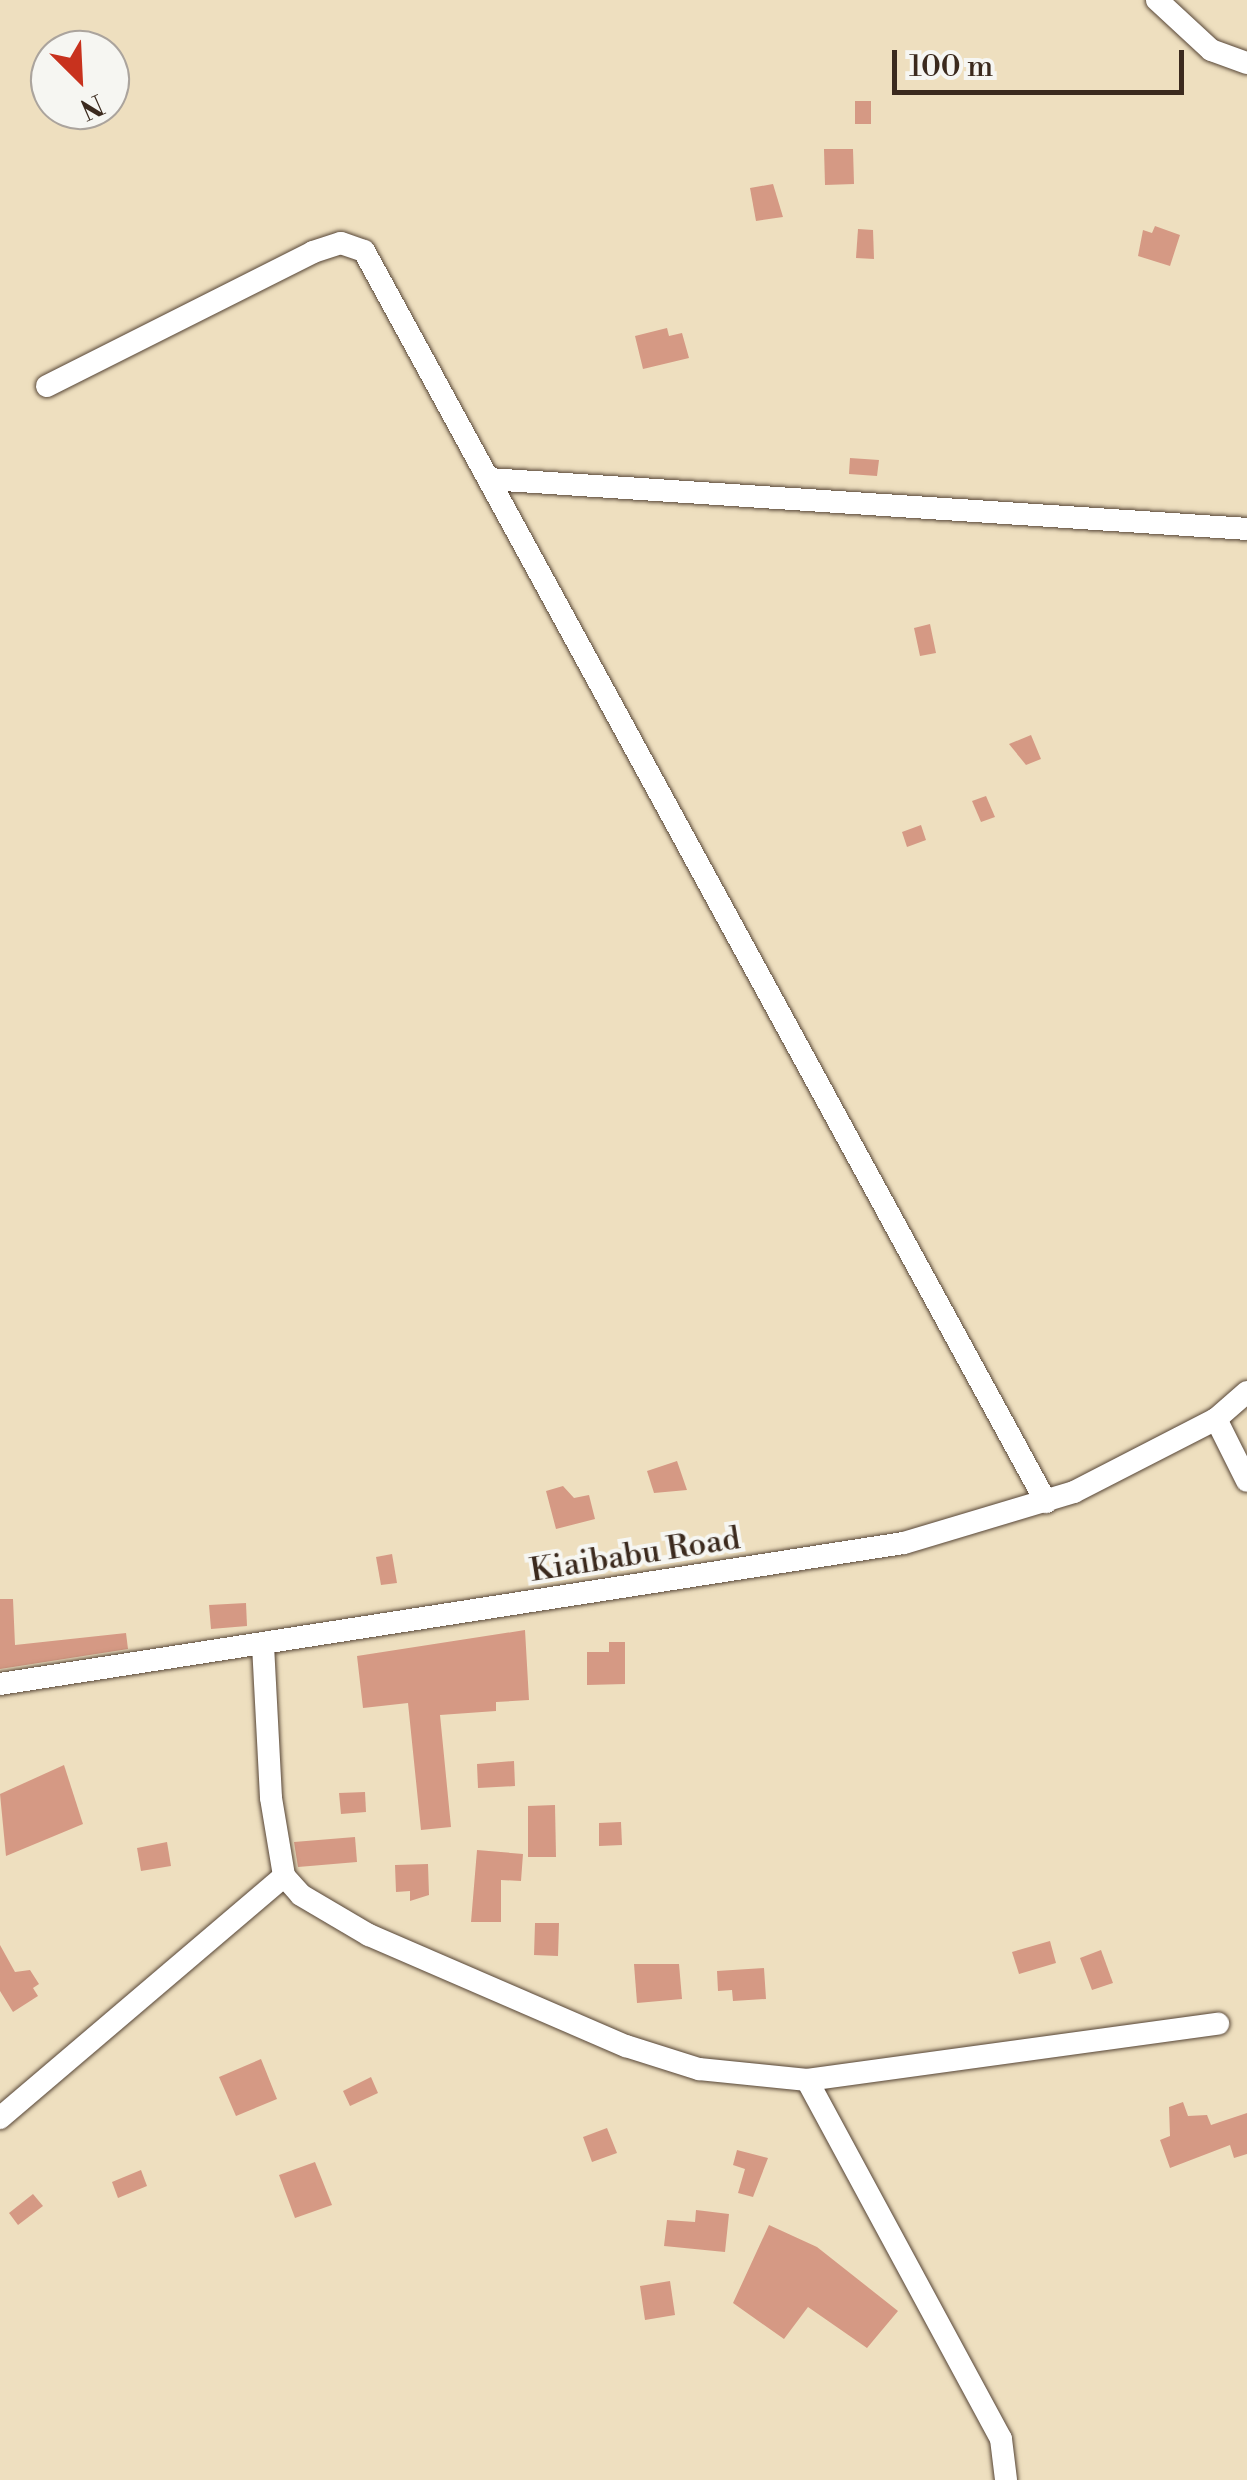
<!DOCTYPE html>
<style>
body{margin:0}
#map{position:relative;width:1247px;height:2480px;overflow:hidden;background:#eedfbf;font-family:"Libre Bodoni",serif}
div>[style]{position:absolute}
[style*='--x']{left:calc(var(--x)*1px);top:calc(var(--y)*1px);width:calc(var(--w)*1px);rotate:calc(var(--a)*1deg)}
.building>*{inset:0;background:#d59984}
.roads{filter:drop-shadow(0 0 2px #564536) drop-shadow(0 0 2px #564536)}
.minor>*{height:22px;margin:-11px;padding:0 11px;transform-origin:11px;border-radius:11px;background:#fff}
span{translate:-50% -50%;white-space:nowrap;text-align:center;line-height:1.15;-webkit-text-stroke:8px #f6f6f2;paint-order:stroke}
.street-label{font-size:32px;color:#3b2a1e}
.north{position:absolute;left:30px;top:30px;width:100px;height:100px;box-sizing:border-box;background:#f6f6f2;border:2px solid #aba49d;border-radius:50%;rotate:156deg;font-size:28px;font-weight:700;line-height:40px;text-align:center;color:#3b2a1e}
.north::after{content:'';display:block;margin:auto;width:35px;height:45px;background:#c8321e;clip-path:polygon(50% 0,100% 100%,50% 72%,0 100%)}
.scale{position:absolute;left:892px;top:50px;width:292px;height:45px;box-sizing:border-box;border:5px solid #3b2a1e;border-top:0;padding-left:12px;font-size:30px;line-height:35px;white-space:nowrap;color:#3b2a1e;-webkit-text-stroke:8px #f6f6f2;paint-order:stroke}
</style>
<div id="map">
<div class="building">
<i style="clip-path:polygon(855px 101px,871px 101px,871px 124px,855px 124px)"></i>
<i style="clip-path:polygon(824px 149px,853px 149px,854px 184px,825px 185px)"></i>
<i style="clip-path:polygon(773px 184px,783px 217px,756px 221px,750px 188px)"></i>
<i style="clip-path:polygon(1155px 226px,1180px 235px,1170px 266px,1138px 256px,1143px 230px,1152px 233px)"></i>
<i style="clip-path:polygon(858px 229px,873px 230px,874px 259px,856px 258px)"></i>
<i style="clip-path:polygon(667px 328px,669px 336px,682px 333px,689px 358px,643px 369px,635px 336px)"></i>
<i style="clip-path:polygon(850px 458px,879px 460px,877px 476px,849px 474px)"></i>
<i style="clip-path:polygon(930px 624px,936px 653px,920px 656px,914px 628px)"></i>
<i style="clip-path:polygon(1031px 735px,1041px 759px,1026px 765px,1009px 744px)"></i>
<i style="clip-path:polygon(986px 796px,995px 817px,981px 822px,972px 801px)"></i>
<i style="clip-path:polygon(921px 825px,926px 840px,907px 847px,902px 832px)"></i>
<i style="clip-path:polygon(677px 1461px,687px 1490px,654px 1493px,647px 1471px)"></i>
<i style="clip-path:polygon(563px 1486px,574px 1498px,589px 1495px,595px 1519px,556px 1529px,546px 1491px)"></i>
<i style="clip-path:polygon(392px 1554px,397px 1583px,381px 1585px,376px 1557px)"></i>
<i style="clip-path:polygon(0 1599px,13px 1599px,15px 1645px,126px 1633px,128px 1649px,0 1669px)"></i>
<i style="clip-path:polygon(246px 1603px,247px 1626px,211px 1629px,209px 1605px)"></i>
<i style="clip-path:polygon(525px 1630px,529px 1700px,496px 1702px,496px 1711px,440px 1715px,451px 1827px,421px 1830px,408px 1703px,363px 1708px,357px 1656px)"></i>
<i style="clip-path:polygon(609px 1642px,625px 1642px,625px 1684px,587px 1685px,587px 1652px,609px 1652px)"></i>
<i style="clip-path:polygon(514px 1761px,515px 1786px,478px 1788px,477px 1764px)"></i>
<i style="clip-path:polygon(64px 1765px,83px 1824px,6px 1856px,0 1794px)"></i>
<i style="clip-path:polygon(365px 1792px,366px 1812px,341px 1814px,339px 1793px)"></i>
<i style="clip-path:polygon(555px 1805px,556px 1857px,528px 1857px,528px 1806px)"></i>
<i style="clip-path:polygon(621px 1822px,622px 1845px,599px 1846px,599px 1823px)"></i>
<i style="clip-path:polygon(355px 1837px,357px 1862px,298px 1867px,294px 1842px)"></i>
<i style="clip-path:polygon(167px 1842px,171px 1866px,141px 1871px,137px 1848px)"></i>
<i style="clip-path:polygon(477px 1850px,523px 1854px,521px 1881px,501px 1880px,501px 1922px,471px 1922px)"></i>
<i style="clip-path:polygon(428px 1864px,429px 1895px,410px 1901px,410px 1891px,396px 1892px,395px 1865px)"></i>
<i style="clip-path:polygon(535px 1923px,559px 1923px,558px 1956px,534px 1955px)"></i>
<i style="clip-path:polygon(1050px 1941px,1056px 1963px,1019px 1974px,1012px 1952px)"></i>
<i style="clip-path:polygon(0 1945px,15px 1972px,30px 1970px,39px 1984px,33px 1988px,38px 1996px,13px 2012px,0 1991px)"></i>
<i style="clip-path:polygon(1101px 1950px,1113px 1983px,1092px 1990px,1080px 1958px)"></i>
<i style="clip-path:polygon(634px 1964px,679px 1964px,682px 1999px,637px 2003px)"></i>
<i style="clip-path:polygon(764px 1968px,766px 1999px,733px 2001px,732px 1990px,718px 1991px,717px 1971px)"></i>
<i style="clip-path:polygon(261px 2059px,277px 2099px,236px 2116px,219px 2077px)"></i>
<i style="clip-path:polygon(371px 2077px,378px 2093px,350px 2106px,343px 2091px)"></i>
<i style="clip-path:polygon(1183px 2102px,1188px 2116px,1207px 2115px,1211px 2125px,1247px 2113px,1247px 2154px,1234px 2158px,1230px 2145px,1170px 2168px,1160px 2140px,1170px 2136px,1169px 2107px)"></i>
<i style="clip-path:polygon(607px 2128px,617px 2153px,592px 2162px,583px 2137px)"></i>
<i style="clip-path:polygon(737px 2150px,768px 2158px,753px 2197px,738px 2193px,745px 2169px,733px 2165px)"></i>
<i style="clip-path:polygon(315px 2162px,332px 2205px,295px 2218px,279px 2175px)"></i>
<i style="clip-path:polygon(141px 2170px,147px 2186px,118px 2198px,112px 2182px)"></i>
<i style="clip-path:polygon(33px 2194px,43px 2206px,18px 2225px,9px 2213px)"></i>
<i style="clip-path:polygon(696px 2210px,729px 2214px,725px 2252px,664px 2246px,667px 2220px,695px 2222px)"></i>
<i style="clip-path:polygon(769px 2225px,817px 2247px,898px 2311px,867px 2348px,808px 2307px,784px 2339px,733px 2303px)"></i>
<i style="clip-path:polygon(670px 2281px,675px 2315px,645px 2320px,640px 2286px)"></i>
</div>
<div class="roads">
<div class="minor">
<i style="--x:1157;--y:0;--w:74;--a:42.8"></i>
<i style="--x:1211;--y:50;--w:38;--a:20"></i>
<i style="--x:47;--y:386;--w:298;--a:-26.7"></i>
<i style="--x:313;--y:252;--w:29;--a:-18"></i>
<i style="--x:341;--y:243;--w:24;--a:19"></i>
<i style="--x:364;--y:251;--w:1425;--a:61.4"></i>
<i style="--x:489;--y:479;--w:760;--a:3.77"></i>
<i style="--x:1216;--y:1419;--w:69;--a:63.4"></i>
<i style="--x:263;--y:1645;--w:153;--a:87"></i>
<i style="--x:271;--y:1798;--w:79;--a:80.5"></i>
<i style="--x:284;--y:1876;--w:25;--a:48"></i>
<i style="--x:301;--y:1895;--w:79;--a:30.5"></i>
<i style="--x:369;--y:1935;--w:280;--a:23.4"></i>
<i style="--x:626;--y:2046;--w:77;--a:17.5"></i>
<i style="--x:699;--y:2069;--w:109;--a:5.8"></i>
<i style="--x:807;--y:2080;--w:408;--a:61.6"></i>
<i style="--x:1001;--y:2439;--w:41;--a:83"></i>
<i style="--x:0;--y:1684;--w:915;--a:-8.87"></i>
<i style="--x:904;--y:1543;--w:177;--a:-16.7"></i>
<i style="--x:1074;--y:1492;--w:160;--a:-27.2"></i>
<i style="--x:1216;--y:1419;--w:41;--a:-41.1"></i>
<i style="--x:807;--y:2080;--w:415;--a:-7.8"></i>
<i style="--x:0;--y:2118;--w:373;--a:-40.4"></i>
</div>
</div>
<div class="street-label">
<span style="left:635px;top:1555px;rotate:-9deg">Kiaibabu Road</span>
</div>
<div class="north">N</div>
<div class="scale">100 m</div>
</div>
